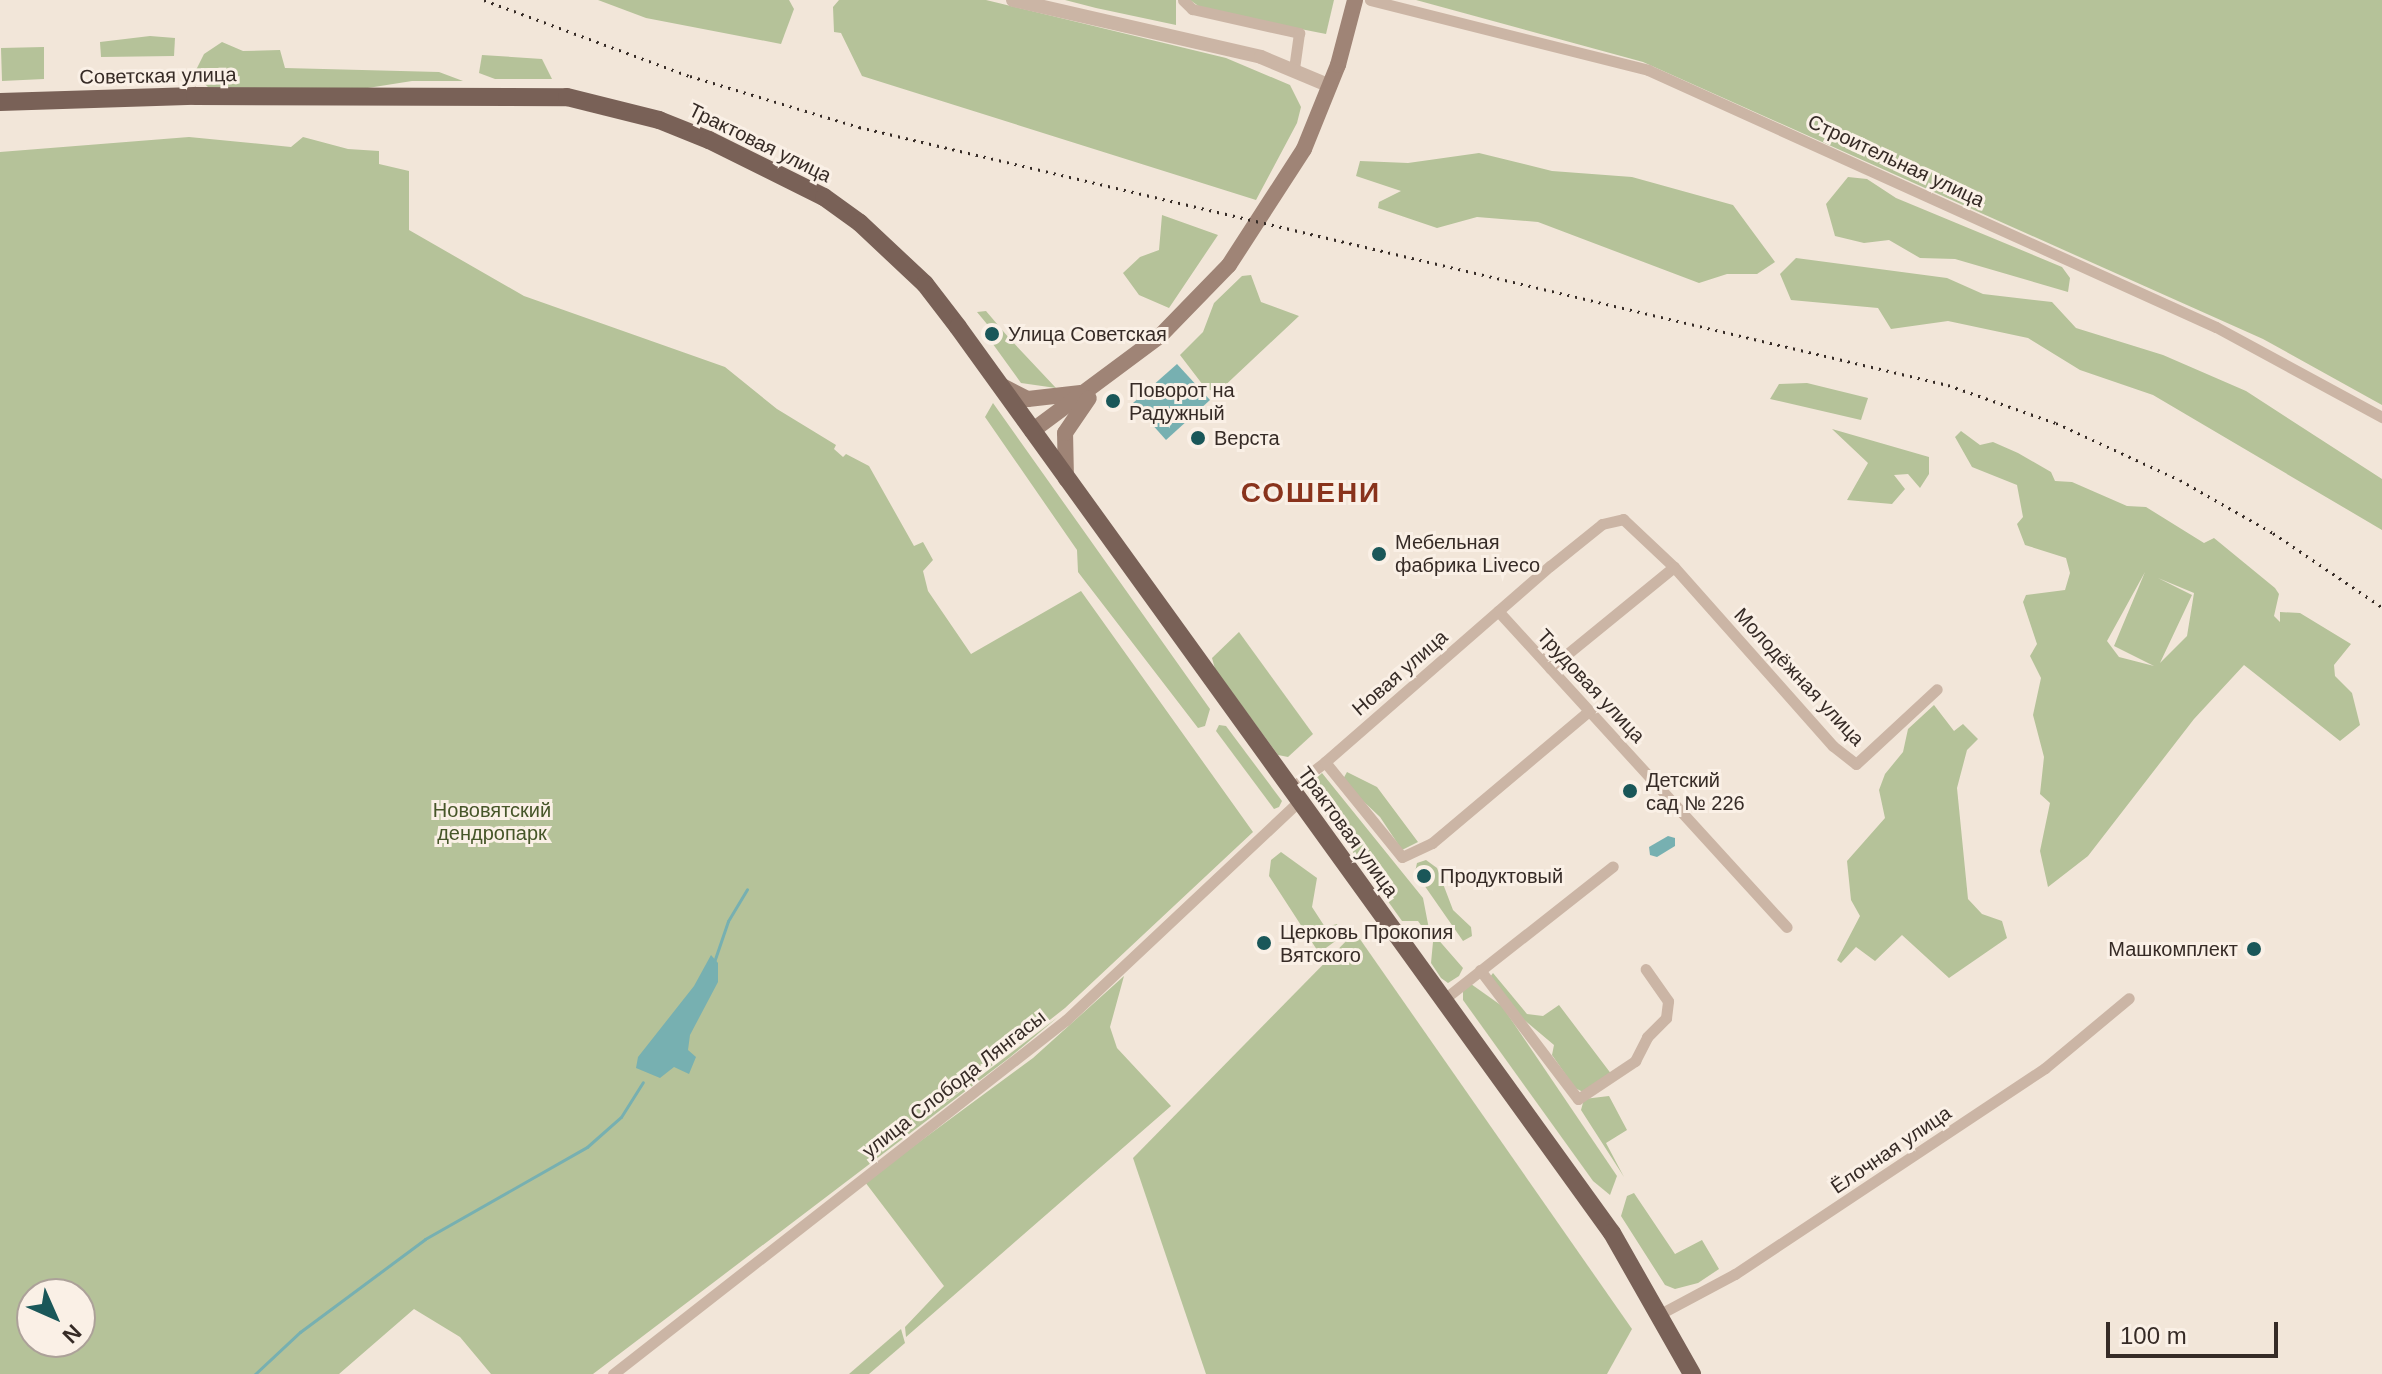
<!DOCTYPE html>
<meta charset="utf-8">
<style>
body{margin:0}
#map{position:relative;width:2382px;height:1374px;overflow:hidden;background:#f2e6d9;font-family:Helvetica,sans-serif}
div>[style]{position:absolute}
[style*='--x']{left:calc(var(--x)*1px);top:calc(var(--y)*1px);width:calc(var(--w)*1px);rotate:calc(var(--a)*1deg)}
.green>*{inset:0;background:#b5c299}
.water>*{inset:0;background:#77b0b1}
.stream>*{height:3px;margin:-1.5px;padding:0 1.5px;transform-origin:1.5px;border-radius:1.5px;background:#77b0b1}
.minor>*{height:11px;margin:-5.5px;padding:0 5.5px;transform-origin:5.5px;border-radius:5.5px;background:#cbb5a5}
.tertiary>*{height:14px;margin:-7px;padding:0 7px;transform-origin:7px;border-radius:7px;background:#cbb5a5}
.secondary>*{height:16px;margin:-8px;padding:0 8px;transform-origin:8px;border-radius:8px;background:#9f8476}
.primary>*{height:18px;margin:-9px;padding:0 9px;transform-origin:9px;border-radius:9px;background:#796157}
.rail>*{height:3px;margin-top:-1.5px;transform-origin:0;background:repeating-linear-gradient(90deg,#362b26 0 2px,transparent 0 8px)}
.dots>*{width:22px;height:22px;translate:-50% -50%;box-sizing:border-box;border:4px solid #faf0e6;border-radius:50%}
span{translate:-50% -50%;white-space:nowrap;text-align:center;line-height:1.15;-webkit-text-stroke:6px #faf0e6;paint-order:stroke}
.street-label{font-size:20px;color:#362b26}
.poi-label{font-size:20px;color:#362b26}
.left{translate:0 -50%;text-align:left}
.right{translate:-100% -50%;text-align:right}
.park-label{font-size:20px;color:#465629}
.district-label{font-size:28px;color:#89331c;font-weight:700;letter-spacing:2px}
.north{position:absolute;left:16px;top:1278px;width:80px;height:80px;box-sizing:border-box;background:#faf0e6;border:2px solid #aca199;border-radius:50%;rotate:135deg;font-size:22px;font-weight:700;line-height:32px;text-align:center;color:#362b26}
.north::after{content:'';display:block;margin:auto;width:28px;height:36px;background:#1a5759;clip-path:polygon(50% 0,100% 100%,50% 72%,0 100%)}
.scale{position:absolute;left:2106px;top:1322px;width:172px;height:36px;box-sizing:border-box;border:4px solid #362b26;border-top:0;padding-left:10px;font-size:24px;line-height:28px;white-space:nowrap;color:#362b26;-webkit-text-stroke:6px #faf0e6;paint-order:stroke}
</style>
<div id="map">
<div class="green">
<i style="clip-path:polygon(598px 0,789px 0,794px 9px,781px 44px,646px 18px)"></i>
<i style="clip-path:polygon(839px 0,986px 0,1226px 58px,1290px 85px,1301px 107px,1297px 123px,1256px 200px,862px 76px,841px 33px,834px 32px,833px 7px)"></i>
<i style="clip-path:polygon(1065px 0,1176px 0,1176px 25px,1096px 8px)"></i>
<i style="clip-path:polygon(1190px 0,1334px 0,1326px 34px,1204px 10px)"></i>
<i style="clip-path:polygon(1416px 0,2382px 0,2382px 405px,2263px 339px,1643px 62px)"></i>
<i style="clip-path:polygon(150px 36px,175px 38px,174px 56px,101px 57px,100px 42px)"></i>
<i style="clip-path:polygon(222px 42px,243px 51px,280px 50px,285px 68px,439px 72px,463px 81px,412px 81px,355px 90px,208px 87px,194px 74px,204px 54px)"></i>
<i style="clip-path:polygon(44px 47px,44px 79px,2px 81px,1px 48px)"></i>
<i style="clip-path:polygon(482px 55px,542px 59px,552px 79px,495px 79px,479px 73px)"></i>
<i style="clip-path:polygon(evenodd,189px 137px,291px 147px,303px 137px,348px 149px,379px 151px,379px 164px,409px 171px,409px 230px,524px 296px,725px 367px,777px 409px,836px 445px,834px 449px,843px 457px,846px 454px,869px 466px,914px 546px,923px 542px,933px 560px,923px 571px,928px 591px,971px 654px,1081px 591px,1253px 832px,1065px 1008px,915px 1126px,1058px 1017px,1009px 1058px,593px 1374px,491px 1374px,460px 1337px,414px 1309px,339px 1374px,0 1374px,0 152px,189px 137px,32px 1294px,80px 1294px,80px 1342px,32px 1342px,32px 1294px)"></i>
<i style="clip-path:polygon(1479px 153px,1552px 171px,1632px 177px,1733px 205px,1775px 262px,1757px 274px,1727px 274px,1699px 283px,1538px 222px,1477px 217px,1437px 228px,1378px 208px,1379px 202px,1401px 191px,1356px 176px,1360px 161px,1408px 163px)"></i>
<i style="clip-path:polygon(1848px 177px,1867px 179px,1896px 198px,2062px 267px,2070px 278px,2068px 292px,1955px 259px,1920px 258px,1889px 240px,1864px 243px,1835px 236px,1826px 204px)"></i>
<i style="clip-path:polygon(1162px 215px,1218px 235px,1169px 308px,1139px 295px,1123px 273px,1140px 257px,1159px 250px)"></i>
<i style="clip-path:polygon(1796px 258px,1947px 278px,1983px 294px,2052px 302px,2076px 328px,2163px 355px,2246px 391px,2382px 479px,2382px 530px,2153px 395px,2080px 370px,2028px 338px,1948px 321px,1891px 329px,1878px 308px,1791px 300px,1780px 274px)"></i>
<i style="clip-path:polygon(1251px 275px,1261px 302px,1299px 316px,1218px 392px,1206px 389px,1180px 355px,1203px 332px,1214px 303px,1242px 276px)"></i>
<i style="clip-path:polygon(986px 311px,1009px 338px,1056px 388px,1021px 383px,990px 340px,996px 335px,977px 312px)"></i>
<i style="clip-path:polygon(1807px 383px,1868px 398px,1861px 420px,1770px 399px,1779px 384px)"></i>
<i style="clip-path:polygon(993px 403px,1210px 709px,1205px 726px,1198px 728px,1078px 572px,1077px 550px,985px 417px)"></i>
<i style="clip-path:polygon(1832px 429px,1929px 457px,1929px 474px,1920px 488px,1908px 474px,1894px 475px,1905px 489px,1892px 504px,1847px 500px,1868px 463px)"></i>
<i style="clip-path:polygon(evenodd,1961px 431px,1980px 445px,1993px 442px,2018px 453px,2051px 472px,2055px 481px,2072px 482px,2127px 506px,2146px 507px,2204px 543px,2214px 538px,2275px 588px,2279px 594px,2274px 616px,2280px 622px,2280px 612px,2300px 613px,2351px 644px,2334px 665px,2335px 676px,2352px 693px,2360px 725px,2340px 741px,2244px 665px,2194px 719px,2088px 856px,2048px 887px,2040px 851px,2050px 803px,2040px 794px,2044px 757px,2033px 715px,2041px 678px,2030px 656px,2037px 644px,2023px 602px,2026px 595px,2065px 590px,2070px 573px,2066px 558px,2025px 545px,2017px 524px,2023px 517px,2017px 485px,1972px 467px,1955px 437px,1961px 431px,2145px 572px,2114px 646px,2154px 666px,2119px 657px,2107px 641px,2145px 572px,1961px 431px,2158px 578px,2194px 593px,2187px 636px,2160px 663px,2192px 595px,2158px 578px)"></i>
<i style="clip-path:polygon(1239px 632px,1313px 734px,1288px 757px,1278px 755px,1215px 669px,1212px 658px)"></i>
<i style="clip-path:polygon(1934px 705px,1954px 731px,1963px 724px,1978px 739px,1967px 750px,1957px 788px,1968px 899px,1982px 914px,2002px 921px,2007px 938px,1949px 978px,1902px 935px,1875px 961px,1856px 947px,1841px 963px,1837px 960px,1860px 916px,1851px 900px,1847px 861px,1885px 818px,1879px 790px,1885px 774px,1903px 752px,1908px 729px)"></i>
<i style="clip-path:polygon(1219px 725px,1226px 726px,1282px 801px,1279px 807px,1274px 809px,1216px 731px)"></i>
<i style="clip-path:polygon(1347px 772px,1377px 787px,1418px 842px,1402px 850px,1380px 817px,1342px 781px)"></i>
<i style="clip-path:polygon(1322px 773px,1423px 898px,1429px 929px,1463px 968px,1459px 976px,1448px 983px,1441px 978px,1431px 963px,1433px 942px,1418px 921px,1402px 921px,1318px 803px,1308px 786px)"></i>
<i style="clip-path:polygon(1281px 852px,1317px 878px,1312px 907px,1325px 927px,1337px 924px,1341px 937px,1319px 953px,1269px 876px,1271px 860px)"></i>
<i style="clip-path:polygon(1426px 860px,1437px 868px,1453px 910px,1471px 927px,1472px 936px,1463px 941px,1415px 872px,1417px 863px)"></i>
<i style="clip-path:polygon(1355px 932px,1632px 1329px,1607px 1374px,1206px 1374px,1133px 1158px)"></i>
<i style="clip-path:polygon(1493px 973px,1527px 1014px,1543px 1016px,1559px 1005px,1612px 1075px,1585px 1093px,1575px 1088px,1552px 1055px,1554px 1045px,1523px 1019px,1490px 977px)"></i>
<i style="clip-path:polygon(1124px 976px,1110px 1027px,1117px 1048px,1171px 1106px,906px 1337px,905px 1327px,944px 1286px,865px 1182px,1033px 1058px)"></i>
<i style="clip-path:polygon(1471px 984px,1502px 1006px,1617px 1176px,1610px 1195px,1593px 1181px,1463px 1000px,1463px 991px)"></i>
<i style="clip-path:polygon(1609px 1096px,1627px 1130px,1606px 1143px,1624px 1177px,1581px 1110px,1584px 1099px)"></i>
<i style="clip-path:polygon(1634px 1193px,1675px 1254px,1702px 1240px,1719px 1269px,1698px 1283px,1675px 1289px,1665px 1285px,1621px 1216px,1627px 1196px)"></i>
<i style="clip-path:polygon(901px 1329px,905px 1343px,869px 1374px,849px 1374px)"></i>
</div>
<div class="water">
<i style="clip-path:polygon(1177px 364px,1210px 400px,1166px 440px,1133px 403px)"></i>
<i style="clip-path:polygon(1668px 836px,1675px 838px,1675px 846px,1657px 857px,1650px 855px,1649px 847px)"></i>
<i style="clip-path:polygon(711px 955px,718px 963px,718px 982px,690px 1035px,688px 1050px,696px 1057px,689px 1074px,674px 1067px,660px 1078px,636px 1068px,638px 1057px,694px 986px)"></i>
</div>
<div class="stream">
<i style="--x:714;--y:962;--w:43;--a:-71.1"></i>
<i style="--x:728;--y:921;--w:37;--a:-59"></i>
<i style="--x:255;--y:1374;--w:62;--a:-43"></i>
<i style="--x:300;--y:1332;--w:156;--a:-36.6"></i>
<i style="--x:425;--y:1239;--w:186;--a:-29.6"></i>
<i style="--x:587;--y:1147;--w:45;--a:-41.4"></i>
<i style="--x:621;--y:1117;--w:41;--a:-57.8"></i>
</div>
<div class="minor">
<i style="--x:1183;--y:0;--w:13;--a:45"></i>
<i style="--x:1192;--y:9;--w:110;--a:12.6"></i>
<i style="--x:1299;--y:33;--w:36;--a:98"></i>
<i style="--x:1370;--y:0;--w:287;--a:14.1"></i>
<i style="--x:1648;--y:70;--w:623;--a:24.35"></i>
<i style="--x:2216;--y:327;--w:189;--a:28.5"></i>
<i style="--x:1498;--y:611;--w:428;--a:47.6"></i>
<i style="--x:1550;--y:668;--w:160;--a:-39.2"></i>
<i style="--x:1325;--y:762;--w:298;--a:-41.1"></i>
<i style="--x:1550;--y:566;--w:67;--a:-38.9"></i>
<i style="--x:1602;--y:524;--w:22;--a:-13"></i>
<i style="--x:1623;--y:519;--w:70;--a:43.3"></i>
<i style="--x:1674;--y:567;--w:239;--a:48.4"></i>
<i style="--x:1833;--y:746;--w:29;--a:38"></i>
<i style="--x:1856;--y:764;--w:110;--a:-42.8"></i>
<i style="--x:1289;--y:790;--w:46;--a:-37.9"></i>
<i style="--x:1325;--y:762;--w:122;--a:51"></i>
<i style="--x:1402;--y:857;--w:33;--a:-25"></i>
<i style="--x:1432;--y:843;--w:205;--a:-40.1"></i>
<i style="--x:1480;--y:970;--w:162;--a:52.8"></i>
<i style="--x:1578;--y:1099;--w:69;--a:-33.7"></i>
<i style="--x:1635;--y:1061;--w:27;--a:-63"></i>
<i style="--x:1647;--y:1037;--w:27;--a:-45"></i>
<i style="--x:1666;--y:1018;--w:17;--a:-83"></i>
<i style="--x:1668;--y:1001;--w:39;--a:-125"></i>
<i style="--x:1443;--y:1000;--w:216;--a:-38.2"></i>
<i style="--x:1660;--y:1314;--w:85;--a:-28.1"></i>
<i style="--x:1735;--y:1274;--w:372;--a:-33.6"></i>
<i style="--x:2045;--y:1068;--w:109;--a:-39.8"></i>
<i style="--x:613;--y:1374;--w:575;--a:-38.01"></i>
<i style="--x:1066;--y:1020;--w:318;--a:-43.2"></i>
</div>
<div class="tertiary">
<i style="--x:1013;--y:0;--w:254;--a:12.9"></i>
<i style="--x:1261;--y:57;--w:75;--a:22.8"></i>
</div>
<div class="secondary">
<i style="--x:1000;--y:385;--w:31;--a:27"></i>
<i style="--x:1028;--y:399;--w:53;--a:-6.5"></i>
<i style="--x:1032;--y:431;--w:159;--a:-36.6"></i>
<i style="--x:1160;--y:336;--w:99;--a:-45.8"></i>
<i style="--x:1229;--y:265;--w:138;--a:-57.1"></i>
<i style="--x:1304;--y:149;--w:91;--a:-68"></i>
<i style="--x:1338;--y:65;--w:67;--a:-75.3"></i>
<i style="--x:1066;--y:479;--w:46;--a:-91.2"></i>
<i style="--x:1065;--y:433;--w:42;--a:-55.6"></i>
</div>
<div class="primary">
<i style="--x:0;--y:102;--w:195;--a:-1.8"></i>
<i style="--x:195;--y:96;--w:372;--a:0.2"></i>
<i style="--x:567;--y:97;--w:95;--a:14"></i>
<i style="--x:659;--y:120;--w:54;--a:21.8"></i>
<i style="--x:709;--y:140;--w:128;--a:26.4"></i>
<i style="--x:824;--y:197;--w:44;--a:35.8"></i>
<i style="--x:860;--y:223;--w:89;--a:43.2"></i>
<i style="--x:925;--y:284;--w:54;--a:52.5"></i>
<i style="--x:958;--y:327;--w:1117;--a:54.18"></i>
<i style="--x:1612;--y:1233;--w:162;--a:60.4"></i>
</div>
<div class="rail">
<i style="--x:484;--y:0;--w:220;--a:20.3"></i>
<i style="--x:690;--y:76;--w:177;--a:16.8"></i>
<i style="--x:859;--y:127;--w:1119;--a:13.33"></i>
<i style="--x:1948;--y:385;--w:114;--a:19.4"></i>
<i style="--x:2056;--y:423;--w:136;--a:24.7"></i>
<i style="--x:2180;--y:480;--w:107;--a:29.7"></i>
<i style="--x:2273;--y:533;--w:132;--a:34.2"></i>
</div>
<div class="dots">
<i style="left:992px;top:334px;background:#1a5759"></i>
<i style="left:1113px;top:401px;background:#1a5759"></i>
<i style="left:1198px;top:438px;background:#1a5759"></i>
<i style="left:1379px;top:554px;background:#1a5759"></i>
<i style="left:1630px;top:791px;background:#1a5759"></i>
<i style="left:1424px;top:876px;background:#1a5759"></i>
<i style="left:1264px;top:943px;background:#1a5759"></i>
<i style="left:2254px;top:949px;background:#1a5759"></i>
</div>
<div class="street-label">
<span style="left:158px;top:76px;rotate:-1deg">Советская улица</span>
<span style="left:760px;top:143px;rotate:26deg">Трактовая улица</span>
<span style="left:1896px;top:161px;rotate:25deg">Строительная улица</span>
<span style="left:1400px;top:673px;rotate:-41deg">Новая улица</span>
<span style="left:1799px;top:677px;rotate:47deg">Молодёжная улица</span>
<span style="left:1591px;top:686px;rotate:47deg">Трудовая улица</span>
<span style="left:1348px;top:832px;rotate:54deg">Трактовая улица</span>
<span style="left:954px;top:1084px;rotate:-38deg">улица Слобода Лянгасы</span>
<span style="left:1891px;top:1150px;rotate:-34deg">Ёлочная улица</span>
</div>
<div class="poi-label">
<span class="left" style="left:1008px;top:334px">Улица Советская</span>
<span class="left" style="left:1129px;top:402px">Поворот на<br>Радужный</span>
<span class="left" style="left:1214px;top:438px">Верста</span>
<span class="left" style="left:1395px;top:554px">Мебельная<br>фабрика Liveco</span>
<span class="left" style="left:1646px;top:792px">Детский<br>сад № 226</span>
<span class="left" style="left:1440px;top:876px">Продуктовый</span>
<span class="left" style="left:1280px;top:944px">Церковь Прокопия<br>Вятского</span>
<span class="right" style="left:2238px;top:949px">Машкомплект</span>
</div>
<div class="park-label">
<span style="left:492px;top:822px">Нововятский<br>дендропарк</span>
</div>
<div class="district-label">
<span style="left:1311px;top:493px">СОШЕНИ</span>
</div>
<div class="north">N</div>
<div class="scale">100 m</div>
</div>
